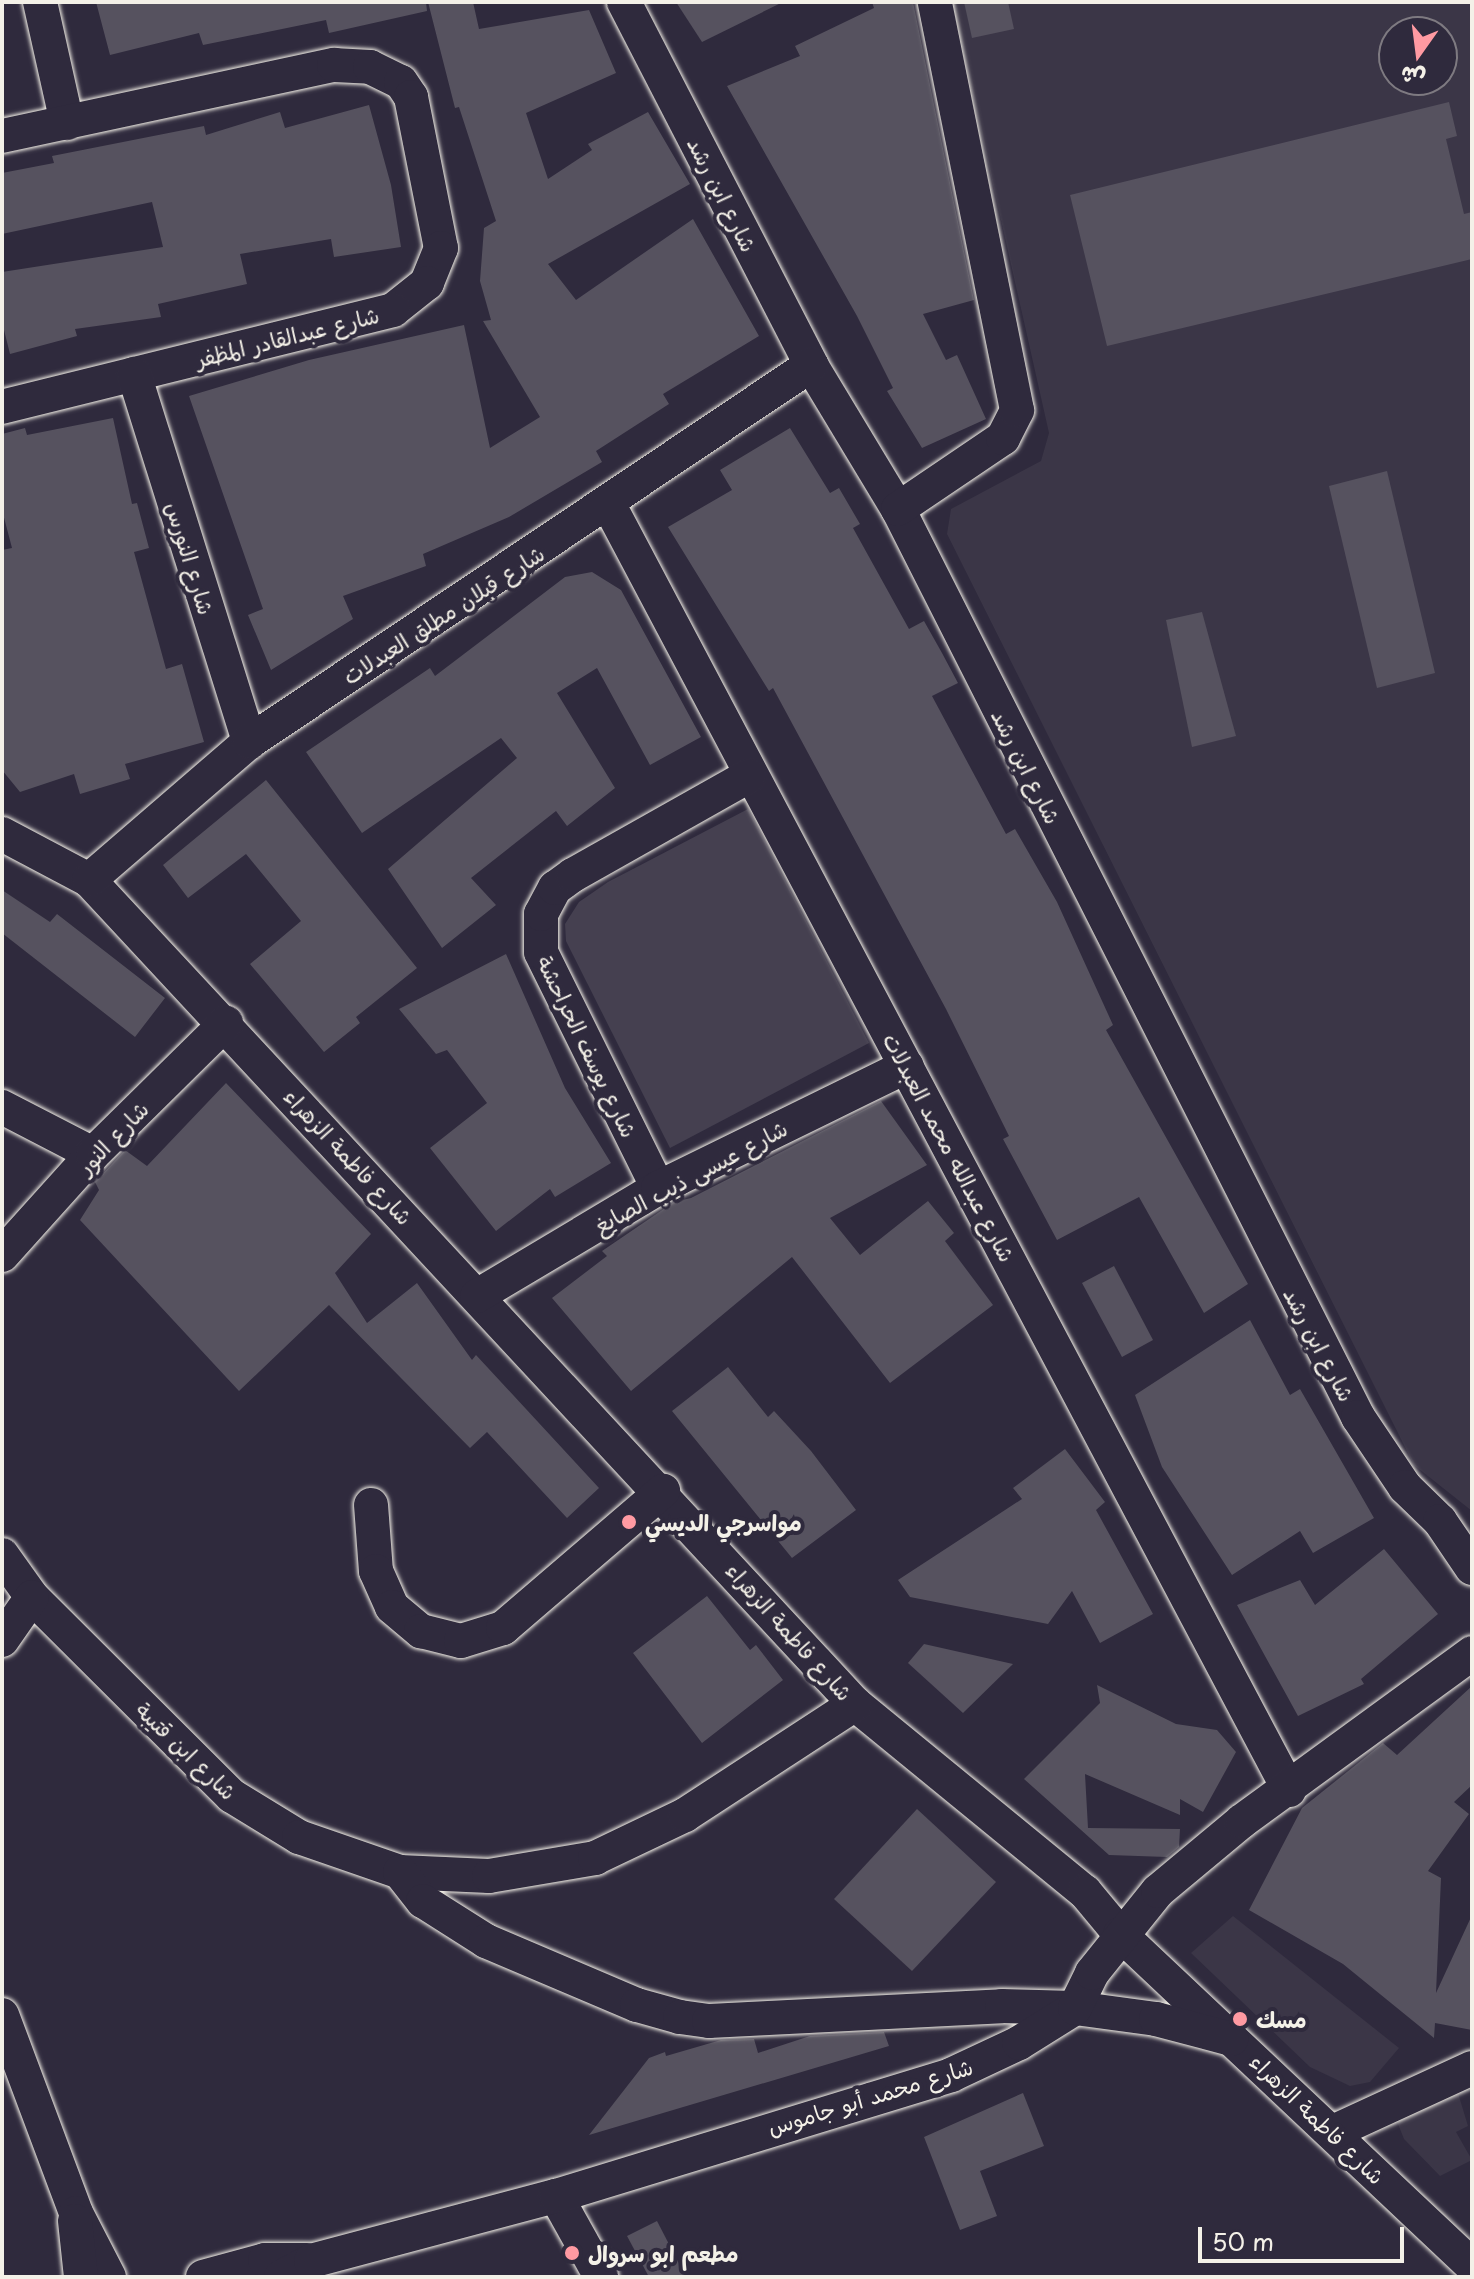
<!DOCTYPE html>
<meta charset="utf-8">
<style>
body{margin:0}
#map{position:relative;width:1474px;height:2279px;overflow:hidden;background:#2f2a3d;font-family:"Playpen Sans","Playpen Sans Arabic",sans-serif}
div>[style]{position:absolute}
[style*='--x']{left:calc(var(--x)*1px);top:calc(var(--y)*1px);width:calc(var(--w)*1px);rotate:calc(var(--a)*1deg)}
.built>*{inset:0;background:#3b3647}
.green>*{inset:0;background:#454050}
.building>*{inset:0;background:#56525f}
.roads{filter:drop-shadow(0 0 2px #f4f1e8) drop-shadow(0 0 2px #f4f1e8)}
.minor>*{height:34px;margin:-17px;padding:0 17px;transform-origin:17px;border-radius:17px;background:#2f2a3d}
.dots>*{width:22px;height:22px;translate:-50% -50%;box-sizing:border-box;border:4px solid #2f2a3d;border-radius:50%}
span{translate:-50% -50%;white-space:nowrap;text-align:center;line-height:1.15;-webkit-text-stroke:8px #2f2a3d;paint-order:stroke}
.street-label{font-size:22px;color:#f4f1e8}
.poi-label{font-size:22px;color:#f4f1e8;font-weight:700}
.left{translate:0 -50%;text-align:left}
.frame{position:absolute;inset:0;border:4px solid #f4f1e8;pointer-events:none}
.north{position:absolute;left:1378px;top:16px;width:80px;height:80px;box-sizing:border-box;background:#2f2a3d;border:2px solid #7e7a81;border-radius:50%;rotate:194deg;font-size:22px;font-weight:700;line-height:32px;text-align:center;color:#f4f1e8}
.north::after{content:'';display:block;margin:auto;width:28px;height:36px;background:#ff9aa2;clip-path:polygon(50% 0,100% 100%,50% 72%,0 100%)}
.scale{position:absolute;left:1198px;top:2227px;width:206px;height:36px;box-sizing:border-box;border:4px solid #f4f1e8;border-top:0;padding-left:10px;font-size:24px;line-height:28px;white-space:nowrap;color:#f4f1e8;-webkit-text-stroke:6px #2f2a3d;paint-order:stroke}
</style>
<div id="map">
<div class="built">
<i style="clip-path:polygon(evenodd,952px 2px,1472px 2px,1472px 1511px,1414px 1465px,947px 534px,951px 509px,1041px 461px,1049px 433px,952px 2px,1394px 32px,1442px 32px,1442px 80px,1394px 80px,1394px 32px)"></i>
<i style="clip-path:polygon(1233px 1916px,1399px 2048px,1370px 2082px,1350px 2086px,1310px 2067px,1191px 1953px)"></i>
<i style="clip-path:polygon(1455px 2083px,1468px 2126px,1456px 2132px,1472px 2160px,1440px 2176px,1404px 2139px,1398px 2124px,1402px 2109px)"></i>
</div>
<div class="green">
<i style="clip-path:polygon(748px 809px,869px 1043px,670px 1148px,566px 941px,565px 924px,579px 902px,608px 882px)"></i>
</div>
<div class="building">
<i style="clip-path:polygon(96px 2px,426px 2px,427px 11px,329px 33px,326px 20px,203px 45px,199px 33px,110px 55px)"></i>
<i style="clip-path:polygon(428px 2px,473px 2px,479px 29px,589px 10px,616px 73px,526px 113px,548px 179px,592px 150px,588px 144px,648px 112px,690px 184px,548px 264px,576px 300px,693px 219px,759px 336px,663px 394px,669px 404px,596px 451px,602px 462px,509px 517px,423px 554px,426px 566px,343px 596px,353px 619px,271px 670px,248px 615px,263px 609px,189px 396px,309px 360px,464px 325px,490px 448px,540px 417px,483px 321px,491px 320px,480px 281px,484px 228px,496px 221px,459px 107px,455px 108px)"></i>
<i style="clip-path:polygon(676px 2px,783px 2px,702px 42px)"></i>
<i style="clip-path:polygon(872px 2px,913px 2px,974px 300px,923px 314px,946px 360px,957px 355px,986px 419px,922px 448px,887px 391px,893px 388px,857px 316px,727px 86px,800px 56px,795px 46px,874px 8px)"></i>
<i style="clip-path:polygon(964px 2px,1008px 2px,1014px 29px,972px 38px)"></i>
<i style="clip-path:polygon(1449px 102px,1457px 136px,1446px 139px,1464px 214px,1472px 212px,1472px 259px,1107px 346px,1070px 195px)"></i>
<i style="clip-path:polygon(369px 105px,391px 185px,401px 247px,334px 257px,331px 239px,240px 254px,247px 284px,158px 304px,161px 317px,75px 329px,77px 336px,10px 354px,2px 322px,2px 272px,163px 247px,152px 202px,2px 234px,2px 173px,54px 163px,52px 156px,204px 126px,206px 135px,280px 112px,285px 128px)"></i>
<i style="clip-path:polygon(113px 418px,132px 504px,137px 503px,149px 548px,134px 552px,166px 669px,182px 664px,204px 742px,125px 764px,130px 779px,80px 794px,74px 774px,20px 792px,2px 770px,2px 550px,12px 548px,2px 510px,2px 434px,25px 428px,27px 435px)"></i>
<i style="clip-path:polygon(790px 428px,830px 493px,839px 488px,860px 524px,853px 528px,909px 629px,924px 621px,942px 653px,958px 683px,932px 696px,1006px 834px,1015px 829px,1057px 902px,1113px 1025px,1106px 1030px,1248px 1284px,1204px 1313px,1139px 1197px,1057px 1240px,1003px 1139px,1009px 1136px,946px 1009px,773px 688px,769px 691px,668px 527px,732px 490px,720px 470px)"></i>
<i style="clip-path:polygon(1387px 471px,1435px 673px,1377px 688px,1329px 486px)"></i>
<i style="clip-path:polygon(592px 572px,621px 590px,701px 737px,650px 765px,597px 668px,557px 693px,615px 788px,567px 826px,556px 811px,471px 878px,496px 905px,442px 948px,388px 869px,517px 758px,501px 738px,362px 833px,306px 752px,430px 668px,435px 676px,565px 577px)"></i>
<i style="clip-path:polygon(1202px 612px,1236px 736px,1192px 747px,1166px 620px)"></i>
<i style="clip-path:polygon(266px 780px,417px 968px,356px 1017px,360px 1023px,324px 1052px,250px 964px,301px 921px,246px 854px,188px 898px,163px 865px)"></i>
<i style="clip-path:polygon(2px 890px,50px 922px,57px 914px,165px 998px,135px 1037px,2px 933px)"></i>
<i style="clip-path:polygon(506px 954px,565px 1088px,611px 1163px,555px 1197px,550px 1189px,496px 1231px,430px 1148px,487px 1103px,447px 1050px,436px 1054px,399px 1009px)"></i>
<i style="clip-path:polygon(226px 1083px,371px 1234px,335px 1273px,367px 1323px,417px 1283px,472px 1360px,476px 1355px,599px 1488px,567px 1518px,487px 1432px,470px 1448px,329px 1305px,239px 1391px,80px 1220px,99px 1190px,95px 1182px,125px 1150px,147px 1166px)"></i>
<i style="clip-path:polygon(881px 1101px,927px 1165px,830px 1218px,860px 1255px,928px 1201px,954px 1233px,945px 1241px,993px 1305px,890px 1383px,792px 1257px,631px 1391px,552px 1298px,607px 1256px,602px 1251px,674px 1202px,691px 1198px)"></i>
<i style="clip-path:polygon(1114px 1266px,1153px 1340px,1122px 1357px,1082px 1283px)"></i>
<i style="clip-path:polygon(1250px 1320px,1290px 1395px,1300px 1389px,1374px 1518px,1313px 1553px,1300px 1531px,1232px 1575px,1162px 1467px,1135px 1395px)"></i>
<i style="clip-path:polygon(728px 1367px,768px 1417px,774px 1411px,811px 1451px,856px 1510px,792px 1558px,672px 1411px)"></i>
<i style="clip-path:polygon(1065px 1449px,1105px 1502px,1096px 1510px,1153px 1614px,1100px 1643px,1072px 1591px,1048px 1624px,910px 1597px,898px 1580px,1022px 1499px,1013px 1488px)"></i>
<i style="clip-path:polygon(1384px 1549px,1438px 1614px,1361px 1679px,1364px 1684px,1298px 1716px,1237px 1605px,1300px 1580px,1315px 1605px)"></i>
<i style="clip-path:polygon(707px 1596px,750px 1650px,756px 1645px,783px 1680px,702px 1743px,633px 1653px)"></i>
<i style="clip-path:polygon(924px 1644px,1013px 1664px,963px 1713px,908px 1663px)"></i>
<i style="clip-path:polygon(1097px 1685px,1176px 1724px,1217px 1730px,1236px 1752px,1203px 1812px,1180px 1799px,1180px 1815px,1085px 1774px,1088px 1828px,1180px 1829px,1179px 1847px,1167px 1857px,1109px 1855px,1024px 1779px,1100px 1703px)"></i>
<i style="clip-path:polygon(1472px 1686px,1472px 1785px,1454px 1802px,1469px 1814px,1428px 1871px,1441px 1878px,1436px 1993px,1472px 1915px,1472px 2030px,1435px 2023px,1434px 2038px,1343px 1964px,1249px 1910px,1302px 1808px,1383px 1743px,1397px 1755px)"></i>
<i style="clip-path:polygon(917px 1809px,996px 1882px,912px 1971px,834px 1899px)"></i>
<i style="clip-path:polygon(884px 2032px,889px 2046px,589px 2135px,649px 2058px,665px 2052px,666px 2056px,721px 2040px,754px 2039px,758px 2053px,810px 2036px)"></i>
<i style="clip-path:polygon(1023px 2093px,1044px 2146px,980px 2171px,997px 2216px,960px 2230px,924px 2137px)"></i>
<i style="clip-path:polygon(657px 2221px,686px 2277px,649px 2277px,627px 2236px)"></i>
</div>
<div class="roads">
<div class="minor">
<i style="--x:40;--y:2;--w:124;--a:77.4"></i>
<i style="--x:624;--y:2;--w:408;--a:62.7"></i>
<i style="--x:811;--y:365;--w:168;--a:58.9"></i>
<i style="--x:898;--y:509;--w:1018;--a:63.13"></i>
<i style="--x:1358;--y:1417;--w:84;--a:56.1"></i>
<i style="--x:1405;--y:1487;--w:49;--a:44.2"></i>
<i style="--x:1440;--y:1521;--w:57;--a:55.8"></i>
<i style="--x:2;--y:136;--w:340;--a:-12.1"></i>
<i style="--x:334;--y:65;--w:36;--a:3"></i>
<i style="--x:370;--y:67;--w:34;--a:26"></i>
<i style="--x:401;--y:82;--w:18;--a:56"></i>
<i style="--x:411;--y:97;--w:154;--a:78.8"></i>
<i style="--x:441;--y:248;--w:38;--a:112"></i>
<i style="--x:427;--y:283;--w:43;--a:141.5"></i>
<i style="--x:393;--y:310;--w:403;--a:166.1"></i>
<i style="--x:134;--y:374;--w:386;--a:72.6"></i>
<i style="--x:609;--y:505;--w:1454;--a:62.11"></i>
<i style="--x:898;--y:509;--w:127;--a:-34.1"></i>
<i style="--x:1003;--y:438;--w:31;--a:-63"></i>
<i style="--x:1017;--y:410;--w:416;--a:-101.4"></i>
<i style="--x:2;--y:834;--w:98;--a:27.9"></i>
<i style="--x:89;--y:880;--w:1125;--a:47.09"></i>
<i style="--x:855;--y:1704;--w:297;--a:39.3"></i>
<i style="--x:1085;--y:1892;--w:55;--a:50.2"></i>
<i style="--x:1120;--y:1934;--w:484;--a:43.3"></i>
<i style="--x:89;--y:880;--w:211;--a:-40.8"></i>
<i style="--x:249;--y:742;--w:677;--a:-33.85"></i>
<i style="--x:2;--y:1107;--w:102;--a:27.3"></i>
<i style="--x:658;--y:1188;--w:263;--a:-116.4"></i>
<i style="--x:541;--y:952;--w:38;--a:-90"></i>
<i style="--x:541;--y:914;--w:30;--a:-62"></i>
<i style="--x:555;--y:888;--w:22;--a:-36"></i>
<i style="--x:573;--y:875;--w:202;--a:-29.4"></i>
<i style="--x:2;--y:1255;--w:136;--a:-48"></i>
<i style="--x:93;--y:1154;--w:187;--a:-44.6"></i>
<i style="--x:477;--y:1296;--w:211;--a:-30.8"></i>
<i style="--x:658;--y:1188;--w:277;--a:-26.1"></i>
<i style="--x:371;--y:1505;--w:66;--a:85.7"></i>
<i style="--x:376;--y:1571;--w:39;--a:66"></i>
<i style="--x:392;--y:1607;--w:38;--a:40"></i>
<i style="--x:421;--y:1631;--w:41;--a:14"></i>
<i style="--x:461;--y:1641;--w:44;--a:-17.2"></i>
<i style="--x:503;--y:1628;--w:211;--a:-40.6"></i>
<i style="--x:2;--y:1555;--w:52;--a:54.5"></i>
<i style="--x:32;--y:1597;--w:282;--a:44.9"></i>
<i style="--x:232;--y:1796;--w:79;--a:31.5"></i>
<i style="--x:299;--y:1837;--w:107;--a:19.1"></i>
<i style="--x:400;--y:1872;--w:89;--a:2.6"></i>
<i style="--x:489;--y:1876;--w:108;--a:-9.6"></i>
<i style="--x:595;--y:1858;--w:100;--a:-25.5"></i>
<i style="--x:685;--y:1815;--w:203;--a:-33.1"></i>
<i style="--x:2;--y:1640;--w:52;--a:-55.1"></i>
<i style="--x:400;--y:1872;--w:37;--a:52"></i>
<i style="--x:423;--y:1901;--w:75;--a:32.4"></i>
<i style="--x:486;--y:1941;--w:164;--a:23"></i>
<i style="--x:637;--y:2005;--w:45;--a:15.6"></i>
<i style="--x:680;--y:2017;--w:29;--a:8"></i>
<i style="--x:709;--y:2021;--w:293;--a:-2.9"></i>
<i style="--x:1002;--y:2006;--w:73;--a:1.6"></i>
<i style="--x:1075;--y:2008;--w:82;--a:7.7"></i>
<i style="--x:1156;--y:2019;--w:78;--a:14.9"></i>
<i style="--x:2;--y:2015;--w:211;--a:69.5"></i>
<i style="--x:76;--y:2213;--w:72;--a:62.7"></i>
<i style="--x:1333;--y:2132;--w:153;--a:-24.7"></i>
<i style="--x:556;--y:2196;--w:93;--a:60.9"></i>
<i style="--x:75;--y:2221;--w:56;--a:83.9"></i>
<i style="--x:203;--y:2277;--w:64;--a:-15.3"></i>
<i style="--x:265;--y:2260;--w:42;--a:0"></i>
<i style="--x:281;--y:2277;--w:34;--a:-28"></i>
<i style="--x:311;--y:2261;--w:253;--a:-14.9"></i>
<i style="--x:556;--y:2196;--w:413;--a:-17"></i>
<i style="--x:951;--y:2075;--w:75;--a:-25.2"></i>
<i style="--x:1019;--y:2043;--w:66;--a:-32"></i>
<i style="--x:1075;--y:2008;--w:39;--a:-64"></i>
<i style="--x:1092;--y:1973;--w:105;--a:-51.2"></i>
<i style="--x:1158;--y:1891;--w:109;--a:-39.8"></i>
<i style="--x:1242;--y:1821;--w:285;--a:-36.1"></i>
</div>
</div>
<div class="dots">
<i style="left:629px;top:1522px;background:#ff9aa2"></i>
<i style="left:1240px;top:2019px;background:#ff9aa2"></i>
<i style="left:572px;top:2253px;background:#ff9aa2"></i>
</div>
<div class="street-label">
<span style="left:723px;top:194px;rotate:63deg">شارع ابن رشد</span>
<span style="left:287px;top:336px;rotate:-14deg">شارع عبدالقادر المظفر</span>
<span style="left:191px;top:558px;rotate:73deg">شارع النورس</span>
<span style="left:443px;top:614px;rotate:-33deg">شارع قبلان مطلق العبدلات</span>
<span style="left:1027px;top:766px;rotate:63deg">شارع ابن رشد</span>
<span style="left:588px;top:1046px;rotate:64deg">شارع يوسف الحراحشة</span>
<span style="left:112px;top:1137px;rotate:-46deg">شارع النور</span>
<span style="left:950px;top:1147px;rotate:62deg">شارع عبدالله محمد العبدلات</span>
<span style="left:349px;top:1156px;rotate:47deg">شارع فاطمة الزهراء</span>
<span style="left:690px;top:1176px;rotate:-28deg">شارع عيسى ذيب الصايغ</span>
<span style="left:1320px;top:1344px;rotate:62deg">شارع ابن رشد</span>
<span style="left:790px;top:1631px;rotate:48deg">شارع فاطمة الزهراء</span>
<span style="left:187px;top:1750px;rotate:44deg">شارع ابن قتيبة</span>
<span style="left:870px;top:2096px;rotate:-17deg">شارع محمد أبو جاموس</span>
<span style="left:1318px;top:2118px;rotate:44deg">شارع فاطمة الزهراء</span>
</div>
<div class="poi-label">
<span class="left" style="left:645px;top:1522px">مواسرجي الديسي</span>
<span class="left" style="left:1256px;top:2019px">مسك</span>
<span class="left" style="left:588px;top:2253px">مطعم ابو سروال</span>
</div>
<div class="frame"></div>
<div class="north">ش</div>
<div class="scale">50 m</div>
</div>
